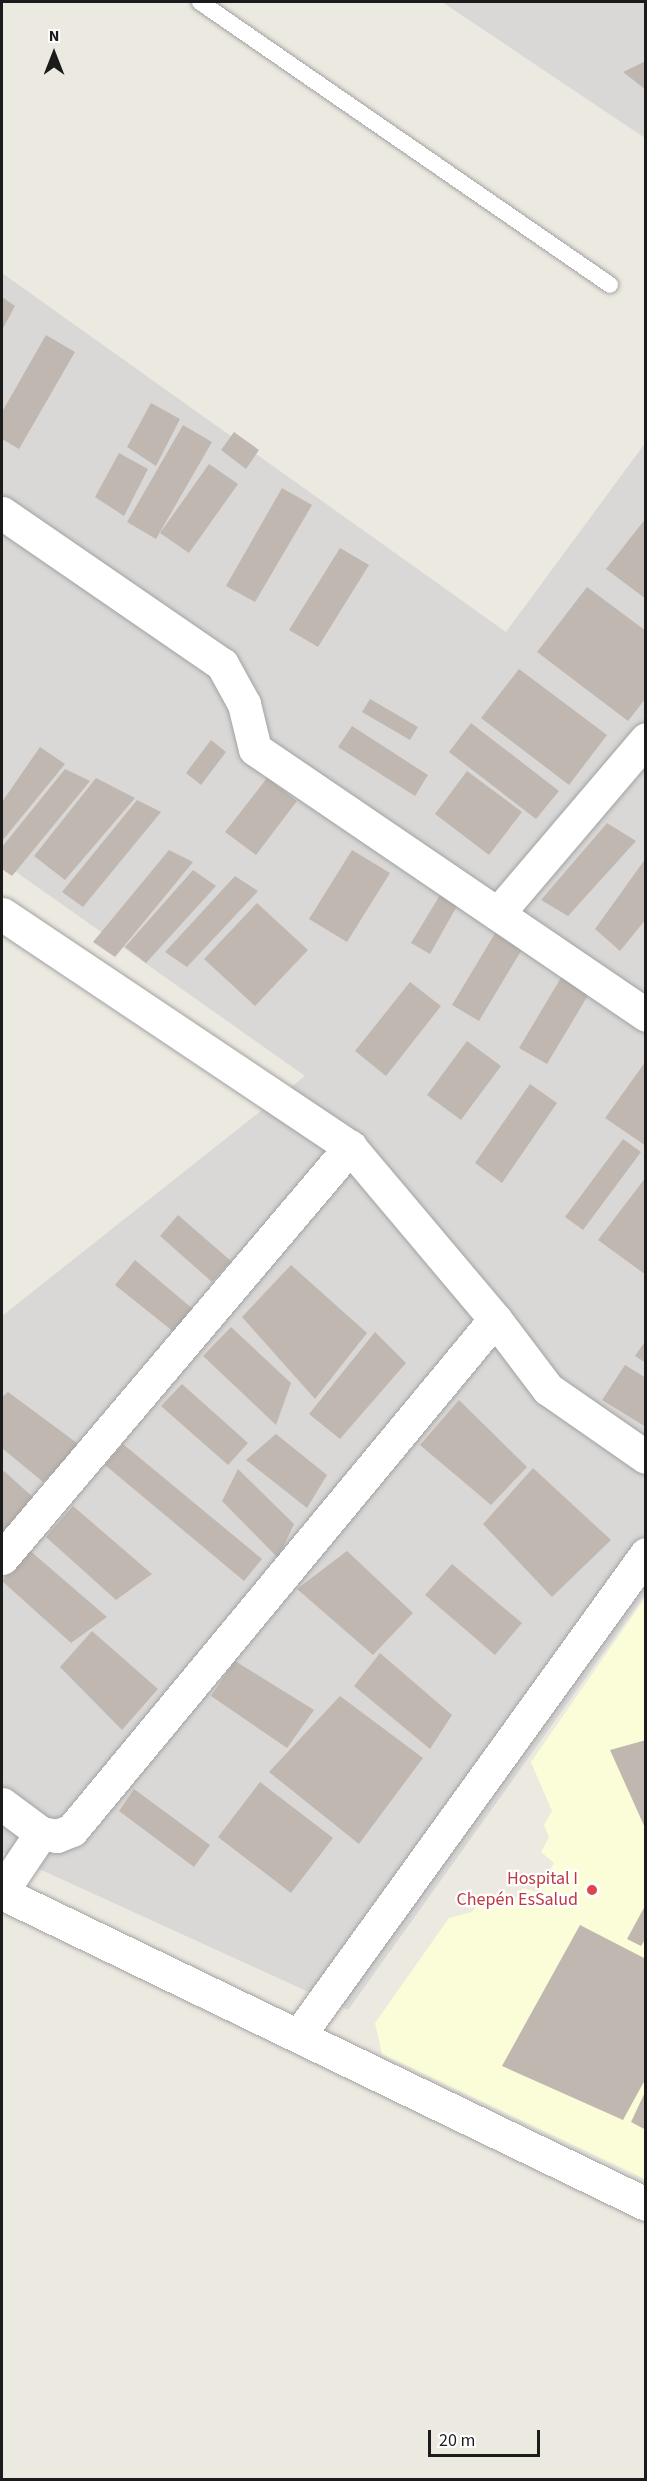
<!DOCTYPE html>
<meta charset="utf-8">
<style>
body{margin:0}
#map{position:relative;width:647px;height:2481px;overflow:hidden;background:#ece9e0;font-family:"Source Sans 3",sans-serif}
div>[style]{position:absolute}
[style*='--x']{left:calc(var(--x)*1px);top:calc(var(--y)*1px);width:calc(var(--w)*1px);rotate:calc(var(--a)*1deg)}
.residential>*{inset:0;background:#d9d8d7}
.education>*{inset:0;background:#fbfdd8}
.building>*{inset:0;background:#c0b8b0}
.roads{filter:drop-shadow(0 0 2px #a2a2a2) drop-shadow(0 0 2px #a2a2a2)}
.service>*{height:16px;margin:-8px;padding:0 8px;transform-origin:8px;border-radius:8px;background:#fff}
.minor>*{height:33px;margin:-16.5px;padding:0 16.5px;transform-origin:16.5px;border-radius:16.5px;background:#fff}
.dots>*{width:16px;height:16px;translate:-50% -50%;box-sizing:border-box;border:3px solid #fff;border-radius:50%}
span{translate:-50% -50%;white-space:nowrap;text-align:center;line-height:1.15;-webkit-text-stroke:4.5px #fff;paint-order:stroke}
.health-label{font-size:18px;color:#be3a42}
.right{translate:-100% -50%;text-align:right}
.frame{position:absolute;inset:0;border:3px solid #1b1b1b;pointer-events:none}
.north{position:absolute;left:24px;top:24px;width:60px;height:60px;-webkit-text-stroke:4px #fff;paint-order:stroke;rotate:0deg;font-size:16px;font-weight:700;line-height:24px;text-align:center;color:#1b1b1b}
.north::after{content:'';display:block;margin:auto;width:21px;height:27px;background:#1b1b1b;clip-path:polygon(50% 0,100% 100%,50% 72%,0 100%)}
.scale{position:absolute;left:428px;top:2430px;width:112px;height:27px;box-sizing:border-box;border:3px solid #1b1b1b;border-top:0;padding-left:8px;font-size:18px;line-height:21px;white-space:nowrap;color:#1b1b1b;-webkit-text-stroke:4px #fff;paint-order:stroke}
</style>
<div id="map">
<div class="residential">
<i style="clip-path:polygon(442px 2px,645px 2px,645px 138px)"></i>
<i style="clip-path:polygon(2px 273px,506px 632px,646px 442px,645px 1595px,348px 2010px,2px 1852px,2px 1316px,305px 1076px,2px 862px)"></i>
</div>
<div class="education">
<i style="clip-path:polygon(645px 1598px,645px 2179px,382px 2054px,375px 2023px,449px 1918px,472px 1912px,488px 1894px,513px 1902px,523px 1888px,537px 1892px,554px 1863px,541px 1852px,549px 1837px,544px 1825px,552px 1811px,531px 1762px)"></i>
</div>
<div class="building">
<i style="clip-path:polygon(646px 61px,646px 90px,623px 72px)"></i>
<i style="clip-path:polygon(2px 297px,15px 306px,2px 330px)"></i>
<i style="clip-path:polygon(46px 335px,75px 352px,19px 449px,2px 439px,2px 412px)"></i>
<i style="clip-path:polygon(151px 403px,180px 419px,156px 466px,127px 447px)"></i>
<i style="clip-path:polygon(183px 425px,212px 442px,156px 539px,127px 522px)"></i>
<i style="clip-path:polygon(234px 432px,259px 450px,246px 469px,221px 450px)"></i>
<i style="clip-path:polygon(119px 453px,148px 469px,124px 516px,95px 497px)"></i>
<i style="clip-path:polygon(209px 464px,238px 484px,189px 553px,160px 533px)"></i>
<i style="clip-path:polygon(282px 488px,312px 505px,255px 602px,226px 586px)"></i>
<i style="clip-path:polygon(646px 518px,646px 599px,606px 569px)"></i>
<i style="clip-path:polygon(340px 548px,369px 565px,318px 647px,289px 630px)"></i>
<i style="clip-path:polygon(587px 587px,646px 631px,646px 698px,628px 721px,537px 652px)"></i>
<i style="clip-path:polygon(519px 669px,607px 735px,569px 785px,481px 718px)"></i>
<i style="clip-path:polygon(370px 699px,418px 727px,410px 740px,362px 712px)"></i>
<i style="clip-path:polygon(471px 723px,559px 791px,536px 819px,449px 752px)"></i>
<i style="clip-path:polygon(352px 726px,428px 775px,415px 796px,338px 747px)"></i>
<i style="clip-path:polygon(211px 740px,226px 752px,201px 785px,186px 773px)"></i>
<i style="clip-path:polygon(40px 747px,65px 764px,2px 841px,2px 802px)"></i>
<i style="clip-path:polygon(65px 769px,90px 781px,12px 876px,2px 869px,2px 847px)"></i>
<i style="clip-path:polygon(467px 771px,522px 812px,489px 855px,435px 814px)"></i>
<i style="clip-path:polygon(96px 778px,135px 798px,65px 880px,34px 856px)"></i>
<i style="clip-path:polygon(267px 778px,297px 801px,256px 855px,225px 832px)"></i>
<i style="clip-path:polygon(137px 800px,161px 812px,83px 907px,62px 892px)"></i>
<i style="clip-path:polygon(607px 823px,636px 841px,568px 916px,541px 900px)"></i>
<i style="clip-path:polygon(169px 850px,193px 862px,115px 957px,93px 942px)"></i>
<i style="clip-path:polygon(352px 850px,390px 873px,347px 942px,309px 919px)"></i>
<i style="clip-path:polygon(646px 858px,646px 919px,620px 951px,595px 929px)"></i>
<i style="clip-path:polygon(193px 870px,216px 886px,146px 963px,125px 947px)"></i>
<i style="clip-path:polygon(235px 876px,258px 891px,187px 967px,165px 952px)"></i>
<i style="clip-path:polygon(440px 895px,457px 906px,430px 954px,411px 943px)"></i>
<i style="clip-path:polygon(257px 903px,308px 950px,255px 1006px,204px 959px)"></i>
<i style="clip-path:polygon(497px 930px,524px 946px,479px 1021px,452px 1005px)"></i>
<i style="clip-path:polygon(562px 976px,590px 992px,547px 1064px,519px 1048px)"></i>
<i style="clip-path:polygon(410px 982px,441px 1006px,386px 1076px,355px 1051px)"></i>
<i style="clip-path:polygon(467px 1041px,501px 1066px,461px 1120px,427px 1095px)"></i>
<i style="clip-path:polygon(646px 1061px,646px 1146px,605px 1118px)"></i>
<i style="clip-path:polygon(530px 1084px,557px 1103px,502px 1183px,475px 1163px)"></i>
<i style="clip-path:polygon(623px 1139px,641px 1152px,583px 1230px,565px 1217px)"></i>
<i style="clip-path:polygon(646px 1177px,646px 1275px,598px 1240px)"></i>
<i style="clip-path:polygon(178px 1215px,231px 1261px,212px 1282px,160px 1236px)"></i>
<i style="clip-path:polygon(135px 1260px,194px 1310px,175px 1333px,115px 1285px)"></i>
<i style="clip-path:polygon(291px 1265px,367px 1333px,315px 1399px,242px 1317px)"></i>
<i style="clip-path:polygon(231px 1327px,291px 1383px,276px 1425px,203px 1356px)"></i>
<i style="clip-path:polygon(375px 1332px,406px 1363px,340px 1439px,309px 1414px)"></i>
<i style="clip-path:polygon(646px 1340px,646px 1363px,635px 1356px)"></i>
<i style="clip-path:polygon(625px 1365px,646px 1378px,646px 1427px,602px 1400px)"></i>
<i style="clip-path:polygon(182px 1384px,248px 1443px,228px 1465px,161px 1406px)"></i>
<i style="clip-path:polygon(8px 1392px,81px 1446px,43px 1482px,2px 1448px,2px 1397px)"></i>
<i style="clip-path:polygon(459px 1400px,527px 1467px,491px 1505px,420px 1445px)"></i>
<i style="clip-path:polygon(276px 1434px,327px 1475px,307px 1508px,246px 1460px)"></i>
<i style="clip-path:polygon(123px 1444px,262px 1559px,244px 1581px,105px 1465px)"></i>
<i style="clip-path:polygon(533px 1468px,611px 1540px,552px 1597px,483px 1524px)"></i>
<i style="clip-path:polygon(238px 1469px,294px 1524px,278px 1558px,222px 1501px)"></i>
<i style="clip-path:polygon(4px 1471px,35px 1499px,2px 1537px,2px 1473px)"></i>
<i style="clip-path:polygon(73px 1506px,152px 1574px,116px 1600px,46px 1537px)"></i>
<i style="clip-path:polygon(28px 1549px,107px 1617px,71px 1643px,2px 1581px)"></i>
<i style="clip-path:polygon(347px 1551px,413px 1613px,373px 1655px,297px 1589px)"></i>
<i style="clip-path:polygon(452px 1564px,522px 1623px,495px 1655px,425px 1595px)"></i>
<i style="clip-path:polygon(92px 1631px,158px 1689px,122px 1730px,60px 1667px)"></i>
<i style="clip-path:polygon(380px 1653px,452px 1715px,430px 1749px,354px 1686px)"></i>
<i style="clip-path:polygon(235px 1661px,314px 1710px,287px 1748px,211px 1696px)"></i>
<i style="clip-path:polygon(340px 1696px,423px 1758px,359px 1844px,269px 1772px)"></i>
<i style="clip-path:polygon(646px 1740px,646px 1830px,610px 1750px)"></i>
<i style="clip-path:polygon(260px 1782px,333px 1838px,291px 1893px,218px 1837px)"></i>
<i style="clip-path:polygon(134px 1789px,210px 1845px,194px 1867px,119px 1811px)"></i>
<i style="clip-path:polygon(646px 1904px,646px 1938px,641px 1946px,627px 1939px)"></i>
<i style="clip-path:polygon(580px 1925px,646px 1959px,646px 2078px,623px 2120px,502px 2066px)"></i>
<i style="clip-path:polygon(646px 2090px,646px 2130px,631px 2122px)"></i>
</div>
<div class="roads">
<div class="service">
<i style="--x:200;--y:2;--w:498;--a:34.6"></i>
</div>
<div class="minor">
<i style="--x:2;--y:513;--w:267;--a:34.5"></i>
<i style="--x:222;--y:664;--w:46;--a:61.2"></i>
<i style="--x:244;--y:704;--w:46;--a:76.3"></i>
<i style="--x:255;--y:749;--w:473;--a:34.2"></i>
<i style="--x:499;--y:912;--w:227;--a:-49.6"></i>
<i style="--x:2;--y:914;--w:419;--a:33.8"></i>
<i style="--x:350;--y:1147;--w:225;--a:49.9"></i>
<i style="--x:495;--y:1319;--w:88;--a:52.9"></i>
<i style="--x:548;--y:1389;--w:119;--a:34.8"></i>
<i style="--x:2;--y:1558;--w:539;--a:-49.74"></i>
<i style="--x:2;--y:1804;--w:49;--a:36.6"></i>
<i style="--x:41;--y:1833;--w:16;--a:11"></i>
<i style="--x:57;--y:1836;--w:16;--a:-22"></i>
<i style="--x:72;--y:1830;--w:663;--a:-50.38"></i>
<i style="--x:2;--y:1891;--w:70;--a:-56.1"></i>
<i style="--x:2;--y:1893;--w:715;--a:25.78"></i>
<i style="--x:299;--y:2035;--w:593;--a:-54.19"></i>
</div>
</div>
<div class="dots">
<i style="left:592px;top:1890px;background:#e0444e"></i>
</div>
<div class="health-label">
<span class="right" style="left:578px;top:1890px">Hospital I<br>Chepén EsSalud</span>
</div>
<div class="frame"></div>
<div class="north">N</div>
<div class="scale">20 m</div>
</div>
